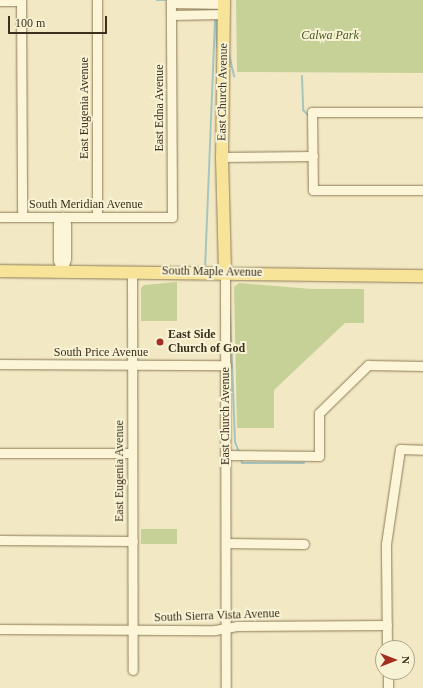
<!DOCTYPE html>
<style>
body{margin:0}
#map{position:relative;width:423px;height:688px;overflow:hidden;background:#f2e9c4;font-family:"Times New Roman",serif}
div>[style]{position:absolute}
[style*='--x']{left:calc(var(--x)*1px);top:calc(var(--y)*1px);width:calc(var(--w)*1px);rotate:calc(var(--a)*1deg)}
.green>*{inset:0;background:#c5d197}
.stream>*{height:2px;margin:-1px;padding:0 1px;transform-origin:1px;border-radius:1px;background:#a6c5bf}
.roads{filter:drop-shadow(0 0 1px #8f7b58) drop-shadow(0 0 1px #8f7b58)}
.minor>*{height:9px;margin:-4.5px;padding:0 4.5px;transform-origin:4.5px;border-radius:4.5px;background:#fcf5d8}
.major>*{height:12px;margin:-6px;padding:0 6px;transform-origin:6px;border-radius:6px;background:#f8e499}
.dots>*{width:11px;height:11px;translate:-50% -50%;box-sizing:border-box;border:2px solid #f8f2d4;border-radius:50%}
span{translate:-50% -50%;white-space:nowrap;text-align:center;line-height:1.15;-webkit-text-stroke:4px #f8f2d4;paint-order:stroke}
.park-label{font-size:12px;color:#475b23;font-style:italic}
.street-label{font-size:12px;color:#3d301e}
.poi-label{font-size:12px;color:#3d301e;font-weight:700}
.left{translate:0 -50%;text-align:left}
.north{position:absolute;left:375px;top:640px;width:40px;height:40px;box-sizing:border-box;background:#f8f2d4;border:1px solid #ada48b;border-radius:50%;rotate:90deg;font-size:11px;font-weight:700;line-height:16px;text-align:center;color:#3d301e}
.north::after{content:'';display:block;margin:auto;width:14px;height:18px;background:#a32f23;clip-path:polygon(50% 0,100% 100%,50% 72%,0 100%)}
.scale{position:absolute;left:8px;top:16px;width:99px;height:18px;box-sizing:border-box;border:2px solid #3d301e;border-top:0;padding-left:5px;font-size:12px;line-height:14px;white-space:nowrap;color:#3d301e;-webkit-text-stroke:3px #f8f2d4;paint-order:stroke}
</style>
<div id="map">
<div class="green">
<i style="clip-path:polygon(236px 0,423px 0,423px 73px,237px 72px)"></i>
<i style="clip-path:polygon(177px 282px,177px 321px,141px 321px,141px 288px,144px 285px)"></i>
<i style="clip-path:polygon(239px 283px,312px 289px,364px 289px,364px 323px,345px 323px,274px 390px,274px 428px,237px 428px,234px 287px)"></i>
<i style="clip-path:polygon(141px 529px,177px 529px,177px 544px,141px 544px)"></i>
</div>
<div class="stream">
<i style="--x:157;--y:0;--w:12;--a:0"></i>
<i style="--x:216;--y:18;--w:29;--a:88"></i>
<i style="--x:229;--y:54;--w:23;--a:77"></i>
<i style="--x:302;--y:76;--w:34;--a:88"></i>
<i style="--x:303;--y:110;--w:8;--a:45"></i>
<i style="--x:205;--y:269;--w:251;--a:-87.7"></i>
<i style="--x:230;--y:311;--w:131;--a:87.8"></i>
<i style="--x:235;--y:442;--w:11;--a:68"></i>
<i style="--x:241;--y:458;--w:5;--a:79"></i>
<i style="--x:242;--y:463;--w:62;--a:0"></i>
</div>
<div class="roads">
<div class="minor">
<i style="--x:21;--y:0;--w:217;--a:89.7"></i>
<i style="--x:0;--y:1;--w:21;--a:0"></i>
<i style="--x:171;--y:3;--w:53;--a:1.1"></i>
<i style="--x:171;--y:15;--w:53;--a:-1.1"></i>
<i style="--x:423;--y:112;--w:111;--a:180"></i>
<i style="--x:312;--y:112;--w:78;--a:89.3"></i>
<i style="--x:313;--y:190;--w:110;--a:0"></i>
<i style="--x:222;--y:157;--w:91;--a:-0.6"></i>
<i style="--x:0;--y:217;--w:172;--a:0"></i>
<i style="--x:172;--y:217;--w:217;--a:-90.3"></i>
<i style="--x:97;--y:217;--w:217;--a:-90"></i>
<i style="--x:62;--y:271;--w:12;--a:-110"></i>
<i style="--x:58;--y:260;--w:36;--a:-90"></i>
<i style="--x:58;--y:224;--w:9;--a:-54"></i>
<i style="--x:62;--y:271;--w:13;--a:-72"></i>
<i style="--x:66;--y:259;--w:35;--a:-90"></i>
<i style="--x:66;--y:224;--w:8;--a:-113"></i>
<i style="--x:132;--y:271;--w:399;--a:89.9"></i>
<i style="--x:225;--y:272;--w:416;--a:89.9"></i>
<i style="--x:0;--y:364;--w:226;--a:0.3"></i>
<i style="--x:0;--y:453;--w:132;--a:0"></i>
<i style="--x:226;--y:455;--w:93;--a:0.6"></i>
<i style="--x:319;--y:456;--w:43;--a:-90"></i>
<i style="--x:319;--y:413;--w:69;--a:-44.4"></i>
<i style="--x:368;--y:365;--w:55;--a:1"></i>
<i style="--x:0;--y:540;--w:133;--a:0.4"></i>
<i style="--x:227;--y:543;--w:77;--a:0.7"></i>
<i style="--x:0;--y:629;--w:215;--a:0.3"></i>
<i style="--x:215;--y:630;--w:22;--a:-10"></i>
<i style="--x:237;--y:626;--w:150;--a:-0.4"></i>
<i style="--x:387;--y:648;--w:104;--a:-90.6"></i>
<i style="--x:386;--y:544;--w:96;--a:-81.6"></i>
<i style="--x:400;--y:449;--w:23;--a:2"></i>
<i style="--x:388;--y:672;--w:16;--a:90"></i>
</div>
<div class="major">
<i style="--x:224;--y:0;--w:157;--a:90.7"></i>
<i style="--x:222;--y:157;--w:115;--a:88.5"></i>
<i style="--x:0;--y:271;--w:423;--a:0.7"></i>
</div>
</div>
<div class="dots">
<i style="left:160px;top:342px;background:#a32f23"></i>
</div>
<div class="park-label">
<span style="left:330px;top:36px">Calwa Park</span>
</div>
<div class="street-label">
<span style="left:223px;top:92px;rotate:-89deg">East Church Avenue</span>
<span style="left:85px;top:108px;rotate:-90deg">East Eugenia Avenue</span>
<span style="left:160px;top:108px;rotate:-90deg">East Edna Avenue</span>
<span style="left:86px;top:205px">South Meridian Avenue</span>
<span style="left:212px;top:272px;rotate:1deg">South Maple Avenue</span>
<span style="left:101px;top:353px">South Price Avenue</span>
<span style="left:226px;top:416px;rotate:-90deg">East Church Avenue</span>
<span style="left:120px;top:471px;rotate:-90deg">East Eugenia Avenue</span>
<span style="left:217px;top:616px;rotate:-2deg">South Sierra Vista Avenue</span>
</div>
<div class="poi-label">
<span class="left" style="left:168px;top:342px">East Side<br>Church of God</span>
</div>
<div class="north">N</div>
<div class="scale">100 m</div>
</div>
